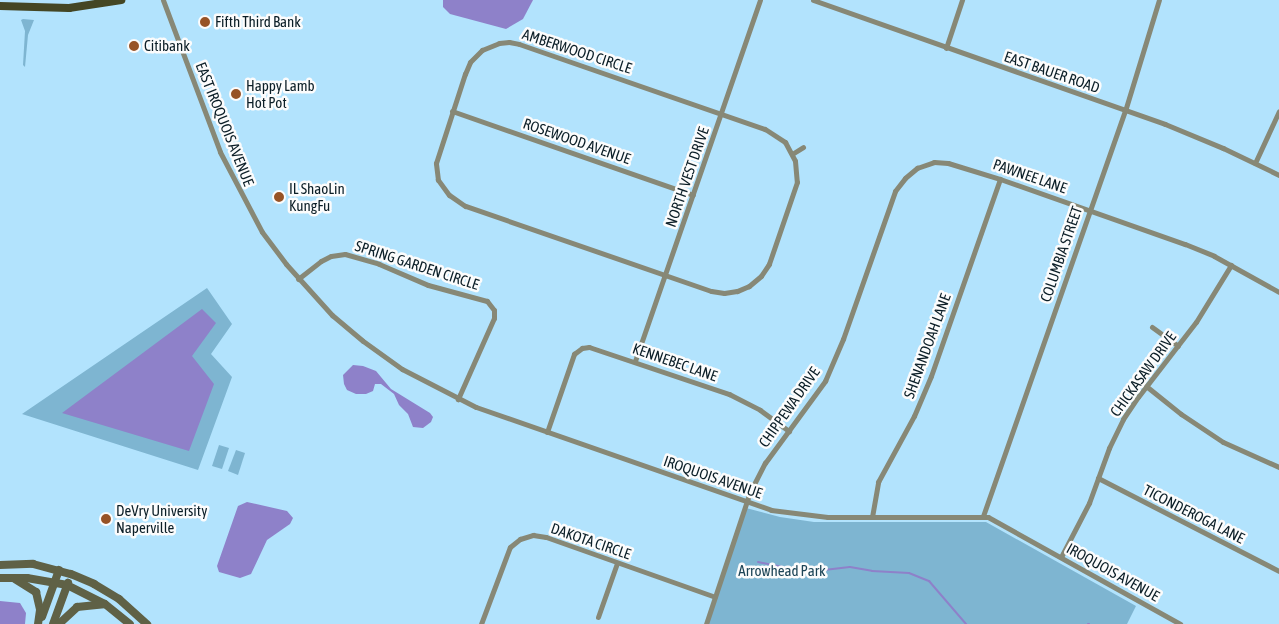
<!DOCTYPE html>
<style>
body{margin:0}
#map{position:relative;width:1279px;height:624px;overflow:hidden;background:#b2e3fd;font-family:"Asap Condensed",sans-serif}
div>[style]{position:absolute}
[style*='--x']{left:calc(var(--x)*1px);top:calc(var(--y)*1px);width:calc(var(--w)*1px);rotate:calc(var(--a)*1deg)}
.green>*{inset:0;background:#7eb5d1}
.water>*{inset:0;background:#8e81c9}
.stream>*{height:2px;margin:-1px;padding:0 1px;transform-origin:1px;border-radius:1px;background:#8e81c9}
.street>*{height:5px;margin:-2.5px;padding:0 2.5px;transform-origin:2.5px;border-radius:2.5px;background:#878876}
.secondary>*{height:8px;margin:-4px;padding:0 4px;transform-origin:4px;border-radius:4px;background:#5f6146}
.primary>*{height:8px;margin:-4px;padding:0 4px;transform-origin:4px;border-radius:4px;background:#444624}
.dots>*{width:14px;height:14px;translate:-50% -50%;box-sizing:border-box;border:2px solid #fcfcfc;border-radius:50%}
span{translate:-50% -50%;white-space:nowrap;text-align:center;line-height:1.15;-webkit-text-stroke:5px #fcfcfc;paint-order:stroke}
.poi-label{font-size:15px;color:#0b1e27}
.left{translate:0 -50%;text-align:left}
.street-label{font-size:15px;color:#0b1e27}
.park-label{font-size:15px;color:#1c4456}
</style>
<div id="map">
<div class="green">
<i style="clip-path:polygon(23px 19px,34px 20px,28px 35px,25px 67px,23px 65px,25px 31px,21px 20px)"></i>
<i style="clip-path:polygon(207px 288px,232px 324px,211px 354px,232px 377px,198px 470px,22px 414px)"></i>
<i style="clip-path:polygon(219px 445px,229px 448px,222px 469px,212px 466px)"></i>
<i style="clip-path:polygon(236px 450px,245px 453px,238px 475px,228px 471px)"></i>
<i style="clip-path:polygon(746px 508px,780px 517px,814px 522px,986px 522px,1136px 606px,1127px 624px,706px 624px)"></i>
</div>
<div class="water">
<i style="clip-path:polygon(443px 0,533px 0,523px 19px,506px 29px,450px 14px,443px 7px)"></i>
<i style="clip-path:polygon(202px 309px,216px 323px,192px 356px,214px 384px,189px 451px,62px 413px)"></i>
<i style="clip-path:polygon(353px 365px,363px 366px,376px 371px,391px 389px,430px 413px,433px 417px,431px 422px,423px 428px,413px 427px,408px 414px,399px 405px,394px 394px,381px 384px,375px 384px,373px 391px,366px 394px,356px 394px,347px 390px,344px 384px,343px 375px)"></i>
<i style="clip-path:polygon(247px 502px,287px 511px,293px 518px,290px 524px,267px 540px,251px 574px,240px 578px,219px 572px,217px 566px,238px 506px)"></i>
<i style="clip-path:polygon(0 601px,20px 603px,26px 613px,25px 624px,0 624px)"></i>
</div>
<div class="stream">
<i style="--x:758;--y:562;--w:50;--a:11.5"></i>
<i style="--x:807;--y:572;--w:43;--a:-6.6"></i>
<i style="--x:850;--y:567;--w:22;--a:10"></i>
<i style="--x:872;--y:571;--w:37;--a:3"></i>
<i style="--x:909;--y:573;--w:22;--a:22"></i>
<i style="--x:929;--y:581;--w:57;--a:49.3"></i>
<i style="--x:1088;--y:624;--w:1;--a:0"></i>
</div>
<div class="street">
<i style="--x:163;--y:0;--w:162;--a:69.4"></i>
<i style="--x:220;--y:152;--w:90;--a:62.3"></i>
<i style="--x:262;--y:232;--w:40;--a:53"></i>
<i style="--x:286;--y:264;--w:69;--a:48"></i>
<i style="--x:332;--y:315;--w:40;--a:40"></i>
<i style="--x:363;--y:341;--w:48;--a:35.7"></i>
<i style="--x:402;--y:369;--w:83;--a:27.2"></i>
<i style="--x:476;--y:407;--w:312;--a:19.2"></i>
<i style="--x:771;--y:510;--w:57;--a:7"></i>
<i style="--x:828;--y:517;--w:160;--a:0"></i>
<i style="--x:988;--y:517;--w:220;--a:29.1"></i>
<i style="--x:813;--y:0;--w:373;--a:19.4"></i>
<i style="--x:1165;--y:124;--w:63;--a:22.5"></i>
<i style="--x:1223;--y:148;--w:62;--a:25.7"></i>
<i style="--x:509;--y:42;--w:10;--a:11"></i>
<i style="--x:519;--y:44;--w:260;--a:19.1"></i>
<i style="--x:765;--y:129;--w:24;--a:33"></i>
<i style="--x:785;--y:142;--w:21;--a:62"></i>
<i style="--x:795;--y:161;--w:21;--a:85"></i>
<i style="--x:797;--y:182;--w:87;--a:108.9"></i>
<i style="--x:769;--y:264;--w:14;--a:124"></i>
<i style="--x:761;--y:276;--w:16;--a:140"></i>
<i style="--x:749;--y:286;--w:13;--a:157"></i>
<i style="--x:737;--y:291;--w:13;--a:171"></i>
<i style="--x:724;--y:293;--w:13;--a:-171"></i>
<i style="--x:711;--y:291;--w:260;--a:-160.9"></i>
<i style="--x:465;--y:206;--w:19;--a:-145"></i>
<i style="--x:449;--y:195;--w:19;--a:-126"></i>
<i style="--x:438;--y:180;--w:17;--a:-97"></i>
<i style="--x:436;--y:163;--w:94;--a:-72"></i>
<i style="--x:465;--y:74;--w:13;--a:-67"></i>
<i style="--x:470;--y:62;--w:17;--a:-45"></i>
<i style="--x:482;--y:50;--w:18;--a:-22"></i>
<i style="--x:499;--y:43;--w:10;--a:-6"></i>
<i style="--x:946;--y:48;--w:51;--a:-71.6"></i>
<i style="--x:452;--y:111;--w:255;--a:19.2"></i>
<i style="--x:792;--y:154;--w:13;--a:-32"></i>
<i style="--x:1255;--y:163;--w:57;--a:-65.2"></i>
<i style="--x:298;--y:279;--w:29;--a:-38"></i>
<i style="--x:321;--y:261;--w:11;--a:-27"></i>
<i style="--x:331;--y:256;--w:14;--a:-8"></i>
<i style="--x:345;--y:254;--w:35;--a:16"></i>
<i style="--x:379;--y:264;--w:53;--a:23.2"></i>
<i style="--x:428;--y:285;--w:61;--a:15.2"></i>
<i style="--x:487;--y:301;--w:11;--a:52"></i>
<i style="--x:494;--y:310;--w:8;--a:90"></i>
<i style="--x:494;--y:318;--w:89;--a:114"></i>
<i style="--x:1152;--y:327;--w:32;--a:36"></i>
<i style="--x:635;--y:361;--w:382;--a:-70.9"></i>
<i style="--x:1146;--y:386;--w:45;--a:38.7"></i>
<i style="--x:1181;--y:414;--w:50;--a:33.7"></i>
<i style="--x:1223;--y:442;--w:61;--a:24.1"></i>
<i style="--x:547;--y:432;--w:83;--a:-70.9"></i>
<i style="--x:574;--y:354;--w:10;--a:-37"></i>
<i style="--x:582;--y:348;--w:7;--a:-8"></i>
<i style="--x:589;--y:347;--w:148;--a:18.6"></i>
<i style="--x:729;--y:394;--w:35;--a:27"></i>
<i style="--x:760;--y:410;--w:36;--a:36"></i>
<i style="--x:1098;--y:478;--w:203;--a:27.2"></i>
<i style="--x:983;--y:516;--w:429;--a:-70.7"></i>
<i style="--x:1125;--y:111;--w:116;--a:-73"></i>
<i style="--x:872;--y:517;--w:36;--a:-80"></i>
<i style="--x:878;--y:482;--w:75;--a:-61.4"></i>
<i style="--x:914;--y:416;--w:43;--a:-67"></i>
<i style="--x:931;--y:376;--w:209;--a:-70.7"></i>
<i style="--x:1061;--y:557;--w:61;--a:-62.6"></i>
<i style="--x:1089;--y:503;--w:59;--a:-70"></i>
<i style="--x:1109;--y:448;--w:32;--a:-64"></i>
<i style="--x:1123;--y:419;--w:27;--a:-56"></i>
<i style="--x:1138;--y:397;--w:95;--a:-52.3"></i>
<i style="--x:1196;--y:322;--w:67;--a:-58.4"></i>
<i style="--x:598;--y:617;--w:57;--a:-70.6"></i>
<i style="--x:481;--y:624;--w:82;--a:-69.4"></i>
<i style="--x:510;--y:547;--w:13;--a:-39"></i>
<i style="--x:520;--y:539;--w:14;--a:-17"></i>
<i style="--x:533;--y:535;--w:13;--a:9"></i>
<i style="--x:546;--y:537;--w:179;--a:19.5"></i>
<i style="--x:706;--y:624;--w:139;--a:-71.6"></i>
<i style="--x:750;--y:492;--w:33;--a:-63"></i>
<i style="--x:765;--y:463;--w:102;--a:-53.8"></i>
<i style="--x:825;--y:381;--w:46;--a:-66.8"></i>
<i style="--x:843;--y:339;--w:157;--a:-70.6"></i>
<i style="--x:895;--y:191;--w:16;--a:-52"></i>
<i style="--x:905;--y:178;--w:16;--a:-40"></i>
<i style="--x:917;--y:168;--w:18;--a:-19"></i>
<i style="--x:934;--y:162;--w:14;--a:4"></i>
<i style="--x:948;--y:163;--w:54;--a:17.1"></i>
<i style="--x:1000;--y:179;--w:196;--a:19.4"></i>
<i style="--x:1185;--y:244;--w:31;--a:22"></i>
<i style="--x:1214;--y:256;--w:74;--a:29"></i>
</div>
<div class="secondary">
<i style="--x:0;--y:565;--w:33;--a:-2"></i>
<i style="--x:33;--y:564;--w:39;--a:15"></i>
<i style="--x:71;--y:574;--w:25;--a:23"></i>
<i style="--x:94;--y:584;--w:29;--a:31"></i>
<i style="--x:119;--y:599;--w:38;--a:42"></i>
<i style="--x:0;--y:578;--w:27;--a:0"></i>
<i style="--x:27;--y:578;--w:41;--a:9.9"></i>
<i style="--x:67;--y:585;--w:42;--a:26.6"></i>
<i style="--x:105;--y:604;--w:32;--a:39"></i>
<i style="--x:15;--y:579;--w:25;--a:32"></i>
<i style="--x:36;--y:592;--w:18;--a:77"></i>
<i style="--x:40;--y:610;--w:14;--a:98"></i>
<i style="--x:42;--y:617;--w:50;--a:-70.1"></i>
<i style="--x:53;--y:624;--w:44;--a:-69.9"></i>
<i style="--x:59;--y:624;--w:25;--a:-43"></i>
<i style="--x:77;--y:607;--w:27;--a:-6"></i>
</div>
<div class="primary">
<i style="--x:0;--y:6;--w:69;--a:1.7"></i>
<i style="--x:69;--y:8;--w:53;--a:-8.7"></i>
</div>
<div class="dots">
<i style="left:205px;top:22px;background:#975326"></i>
<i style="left:134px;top:46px;background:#975326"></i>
<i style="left:236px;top:94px;background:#975326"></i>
<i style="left:279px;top:197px;background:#975326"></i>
<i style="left:106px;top:519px;background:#975326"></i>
</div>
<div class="poi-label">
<span class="left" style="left:215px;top:22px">Fifth Third Bank</span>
<span class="left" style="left:144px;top:46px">Citibank</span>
<span class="left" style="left:246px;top:94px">Happy Lamb<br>Hot Pot</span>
<span class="left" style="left:289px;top:197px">IL ShaoLin<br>KungFu</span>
<span class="left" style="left:116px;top:519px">DeVry University<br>Naperville</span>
</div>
<div class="street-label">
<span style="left:577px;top:51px;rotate:18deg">AMBERWOOD CIRCLE</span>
<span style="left:1052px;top:72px;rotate:19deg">EAST BAUER ROAD</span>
<span style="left:225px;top:124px;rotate:68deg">EAST IROQUOIS AVENUE</span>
<span style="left:577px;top:141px;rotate:19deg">ROSEWOOD AVENUE</span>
<span style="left:1030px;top:176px;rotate:19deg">PAWNEE LANE</span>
<span style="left:687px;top:177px;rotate:-71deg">NORTH VEST DRIVE</span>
<span style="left:1061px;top:254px;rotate:-71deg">COLUMBIA STREET</span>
<span style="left:417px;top:265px;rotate:18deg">SPRING GARDEN CIRCLE</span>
<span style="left:927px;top:346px;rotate:-70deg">SHENANDOAH LANE</span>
<span style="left:675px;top:362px;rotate:19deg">KENNEBEC LANE</span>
<span style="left:1143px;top:374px;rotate:-54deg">CHICKASAW DRIVE</span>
<span style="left:789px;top:407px;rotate:-55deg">CHIPPEWA DRIVE</span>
<span style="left:713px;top:477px;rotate:19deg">IROQUOIS AVENUE</span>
<span style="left:1194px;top:514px;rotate:27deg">TICONDEROGA LANE</span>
<span style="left:591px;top:541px;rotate:19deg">DAKOTA CIRCLE</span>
<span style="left:1113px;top:572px;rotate:29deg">IROQUOIS AVENUE</span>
</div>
<div class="park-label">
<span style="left:782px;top:571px">Arrowhead Park</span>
</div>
</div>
